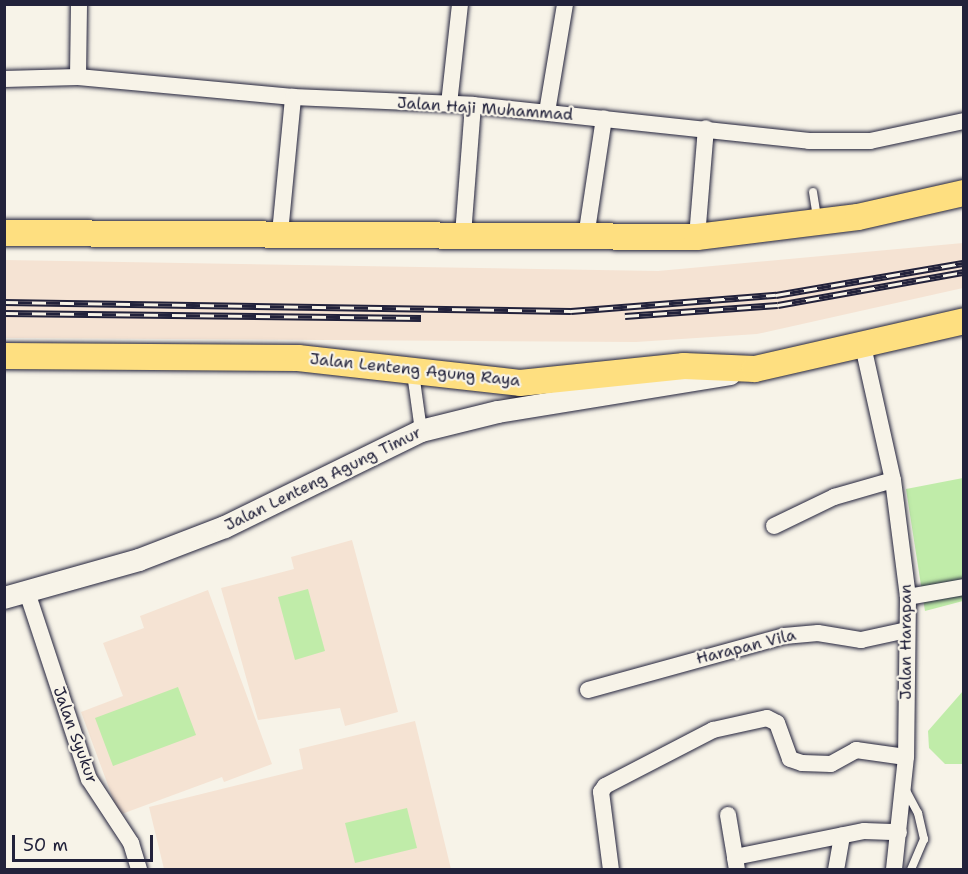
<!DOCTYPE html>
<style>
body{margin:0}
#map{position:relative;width:968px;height:874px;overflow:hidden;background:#f7f3e8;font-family:"Shantell Sans",sans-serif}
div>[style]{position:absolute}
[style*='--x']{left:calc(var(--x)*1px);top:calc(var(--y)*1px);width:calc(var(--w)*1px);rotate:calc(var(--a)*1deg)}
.built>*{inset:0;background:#f5e3d3}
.green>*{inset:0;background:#c0eca9}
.roads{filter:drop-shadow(0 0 2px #22223b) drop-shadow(0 0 2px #22223b)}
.service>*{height:8px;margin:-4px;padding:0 4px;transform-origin:4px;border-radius:4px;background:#f7f3e8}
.pedestrian>*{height:12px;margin:-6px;padding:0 6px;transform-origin:6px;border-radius:6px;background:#f7f3e8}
.minor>*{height:16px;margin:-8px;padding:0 8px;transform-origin:8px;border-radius:8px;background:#f7f3e8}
.secondary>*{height:22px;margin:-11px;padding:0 11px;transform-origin:11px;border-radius:11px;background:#f7f3e8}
.primary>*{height:26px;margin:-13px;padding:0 13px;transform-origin:13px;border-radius:13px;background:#fedf80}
.rail>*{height:7px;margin-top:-3.5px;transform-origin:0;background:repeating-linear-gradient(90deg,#f7f3e8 0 14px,#22223b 0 28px);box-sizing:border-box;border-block:2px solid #22223b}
span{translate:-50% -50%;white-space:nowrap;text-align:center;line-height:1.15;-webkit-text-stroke:4.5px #f7f3e8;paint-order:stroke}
.street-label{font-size:16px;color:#22223b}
.frame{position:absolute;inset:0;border:6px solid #22223b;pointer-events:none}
.scale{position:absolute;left:12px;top:835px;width:141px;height:27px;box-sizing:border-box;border:3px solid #22223b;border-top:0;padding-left:8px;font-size:18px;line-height:21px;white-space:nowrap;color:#22223b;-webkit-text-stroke:4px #f7f3e8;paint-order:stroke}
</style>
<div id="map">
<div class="built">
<i style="clip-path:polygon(963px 243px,963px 288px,757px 334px,636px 342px,5px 338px,5px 260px,658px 271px)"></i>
<i style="clip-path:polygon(352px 540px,398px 712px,345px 726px,340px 708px,258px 720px,221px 588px,294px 569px,291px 557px)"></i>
<i style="clip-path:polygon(208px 590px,272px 764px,224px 782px,222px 777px,119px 815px,81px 712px,123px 696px,103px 643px,144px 628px,140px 616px)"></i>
<i style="clip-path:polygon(415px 721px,451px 869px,164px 869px,149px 807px,303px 769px,299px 749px)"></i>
</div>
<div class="green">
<i style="clip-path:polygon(963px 478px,963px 601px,925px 611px,906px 489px)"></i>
<i style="clip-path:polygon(308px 589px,325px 651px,295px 660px,278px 597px)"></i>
<i style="clip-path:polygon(178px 687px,196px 735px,113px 766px,95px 718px)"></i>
<i style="clip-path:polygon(963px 691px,963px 764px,945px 764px,929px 748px,928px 731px)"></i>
<i style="clip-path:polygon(407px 808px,417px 848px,355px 863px,345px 823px)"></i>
</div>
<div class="roads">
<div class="service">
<i style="--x:813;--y:192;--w:26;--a:81"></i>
<i style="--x:904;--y:787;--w:30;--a:62"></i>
<i style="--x:918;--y:813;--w:27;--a:77"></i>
<i style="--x:924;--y:839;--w:34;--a:113"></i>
</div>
<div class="pedestrian">
<i style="--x:413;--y:373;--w:59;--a:82.1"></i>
</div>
<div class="minor">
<i style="--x:78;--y:77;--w:73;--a:-89.2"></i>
<i style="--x:4;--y:79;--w:74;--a:-1.5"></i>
<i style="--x:78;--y:77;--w:216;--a:5.3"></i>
<i style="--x:293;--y:97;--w:180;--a:2.5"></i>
<i style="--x:473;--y:105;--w:338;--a:6.1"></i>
<i style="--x:809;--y:141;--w:61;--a:0"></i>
<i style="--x:870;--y:141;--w:96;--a:-12"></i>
<i style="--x:449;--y:104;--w:101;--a:-83.7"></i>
<i style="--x:547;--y:112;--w:109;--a:-80.5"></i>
<i style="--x:280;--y:233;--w:137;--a:-84.5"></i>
<i style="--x:463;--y:235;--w:130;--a:-85.6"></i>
<i style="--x:586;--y:237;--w:120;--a:-81.4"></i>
<i style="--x:697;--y:237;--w:109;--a:-85.3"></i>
<i style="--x:863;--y:346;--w:137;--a:77.4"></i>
<i style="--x:893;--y:480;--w:118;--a:82.7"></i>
<i style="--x:908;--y:597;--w:160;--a:90.7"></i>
<i style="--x:906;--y:757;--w:114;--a:96.1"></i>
<i style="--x:774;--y:526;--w:67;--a:-25.8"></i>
<i style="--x:834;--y:497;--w:61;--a:-16.1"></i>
<i style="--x:27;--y:592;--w:197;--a:71.7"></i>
<i style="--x:89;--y:779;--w:77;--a:56.7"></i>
<i style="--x:131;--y:843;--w:28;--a:73"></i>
<i style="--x:908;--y:597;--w:57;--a:-10.1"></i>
<i style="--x:588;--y:690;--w:203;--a:-15.4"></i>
<i style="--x:784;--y:636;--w:34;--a:-5"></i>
<i style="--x:818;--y:633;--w:44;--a:9.2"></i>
<i style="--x:861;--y:640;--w:47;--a:-12.3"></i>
<i style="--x:728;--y:815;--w:43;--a:80.5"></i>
<i style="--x:611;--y:870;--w:79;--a:-97.3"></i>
<i style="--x:601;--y:792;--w:7;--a:-56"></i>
<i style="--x:605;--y:786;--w:122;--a:-27.4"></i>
<i style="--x:713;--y:730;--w:55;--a:-12.5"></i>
<i style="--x:767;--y:718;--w:11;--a:27"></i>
<i style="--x:777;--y:723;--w:38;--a:70"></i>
<i style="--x:790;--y:759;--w:13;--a:18"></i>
<i style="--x:802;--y:763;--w:29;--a:2"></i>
<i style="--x:831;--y:764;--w:29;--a:-29"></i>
<i style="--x:856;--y:750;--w:50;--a:8"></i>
<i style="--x:737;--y:870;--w:13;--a:-99"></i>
<i style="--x:735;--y:857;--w:132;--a:-11.4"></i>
<i style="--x:864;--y:831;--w:35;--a:2"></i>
<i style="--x:836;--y:870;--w:35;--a:-80"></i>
</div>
<div class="secondary">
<i style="--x:4;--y:598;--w:140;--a:-15.7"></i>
<i style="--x:139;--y:560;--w:92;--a:-21"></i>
<i style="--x:225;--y:527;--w:218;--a:-26.1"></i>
<i style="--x:421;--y:431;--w:79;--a:-13.9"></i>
<i style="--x:498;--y:412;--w:235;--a:-9.3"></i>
</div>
<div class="primary">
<i style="--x:4;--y:233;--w:693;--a:0.33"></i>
<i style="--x:697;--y:237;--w:162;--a:-7.1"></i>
<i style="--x:858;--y:217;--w:109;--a:-12.8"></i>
<i style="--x:4;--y:356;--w:294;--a:0.4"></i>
<i style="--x:298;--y:358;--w:223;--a:6.4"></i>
<i style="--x:520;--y:383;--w:165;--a:-5.9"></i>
<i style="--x:684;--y:366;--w:71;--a:2.4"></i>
<i style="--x:755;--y:369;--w:214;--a:-12.9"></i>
</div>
</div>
<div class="rail">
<i style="--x:4;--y:302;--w:567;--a:0.91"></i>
<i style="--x:571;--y:311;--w:206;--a:-4.5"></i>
<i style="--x:776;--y:295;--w:191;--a:-9.7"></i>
<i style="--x:4;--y:313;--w:417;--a:0.7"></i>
<i style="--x:625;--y:316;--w:153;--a:-4.1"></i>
<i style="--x:778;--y:305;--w:189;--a:-10.1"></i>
</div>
<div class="street-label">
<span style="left:485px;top:109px;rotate:4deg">Jalan Haji Muhammad</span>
<span style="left:415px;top:370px;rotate:6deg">Jalan Lenteng Agung Raya</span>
<span style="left:323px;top:479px;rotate:-26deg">Jalan Lenteng Agung Timur</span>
<span style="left:906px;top:642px;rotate:-90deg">Jalan Harapan</span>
<span style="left:746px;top:647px;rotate:-14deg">Harapan Vila</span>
<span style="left:75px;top:735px;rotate:70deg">Jalan Syukur</span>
</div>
<div class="frame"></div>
<div class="scale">50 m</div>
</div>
